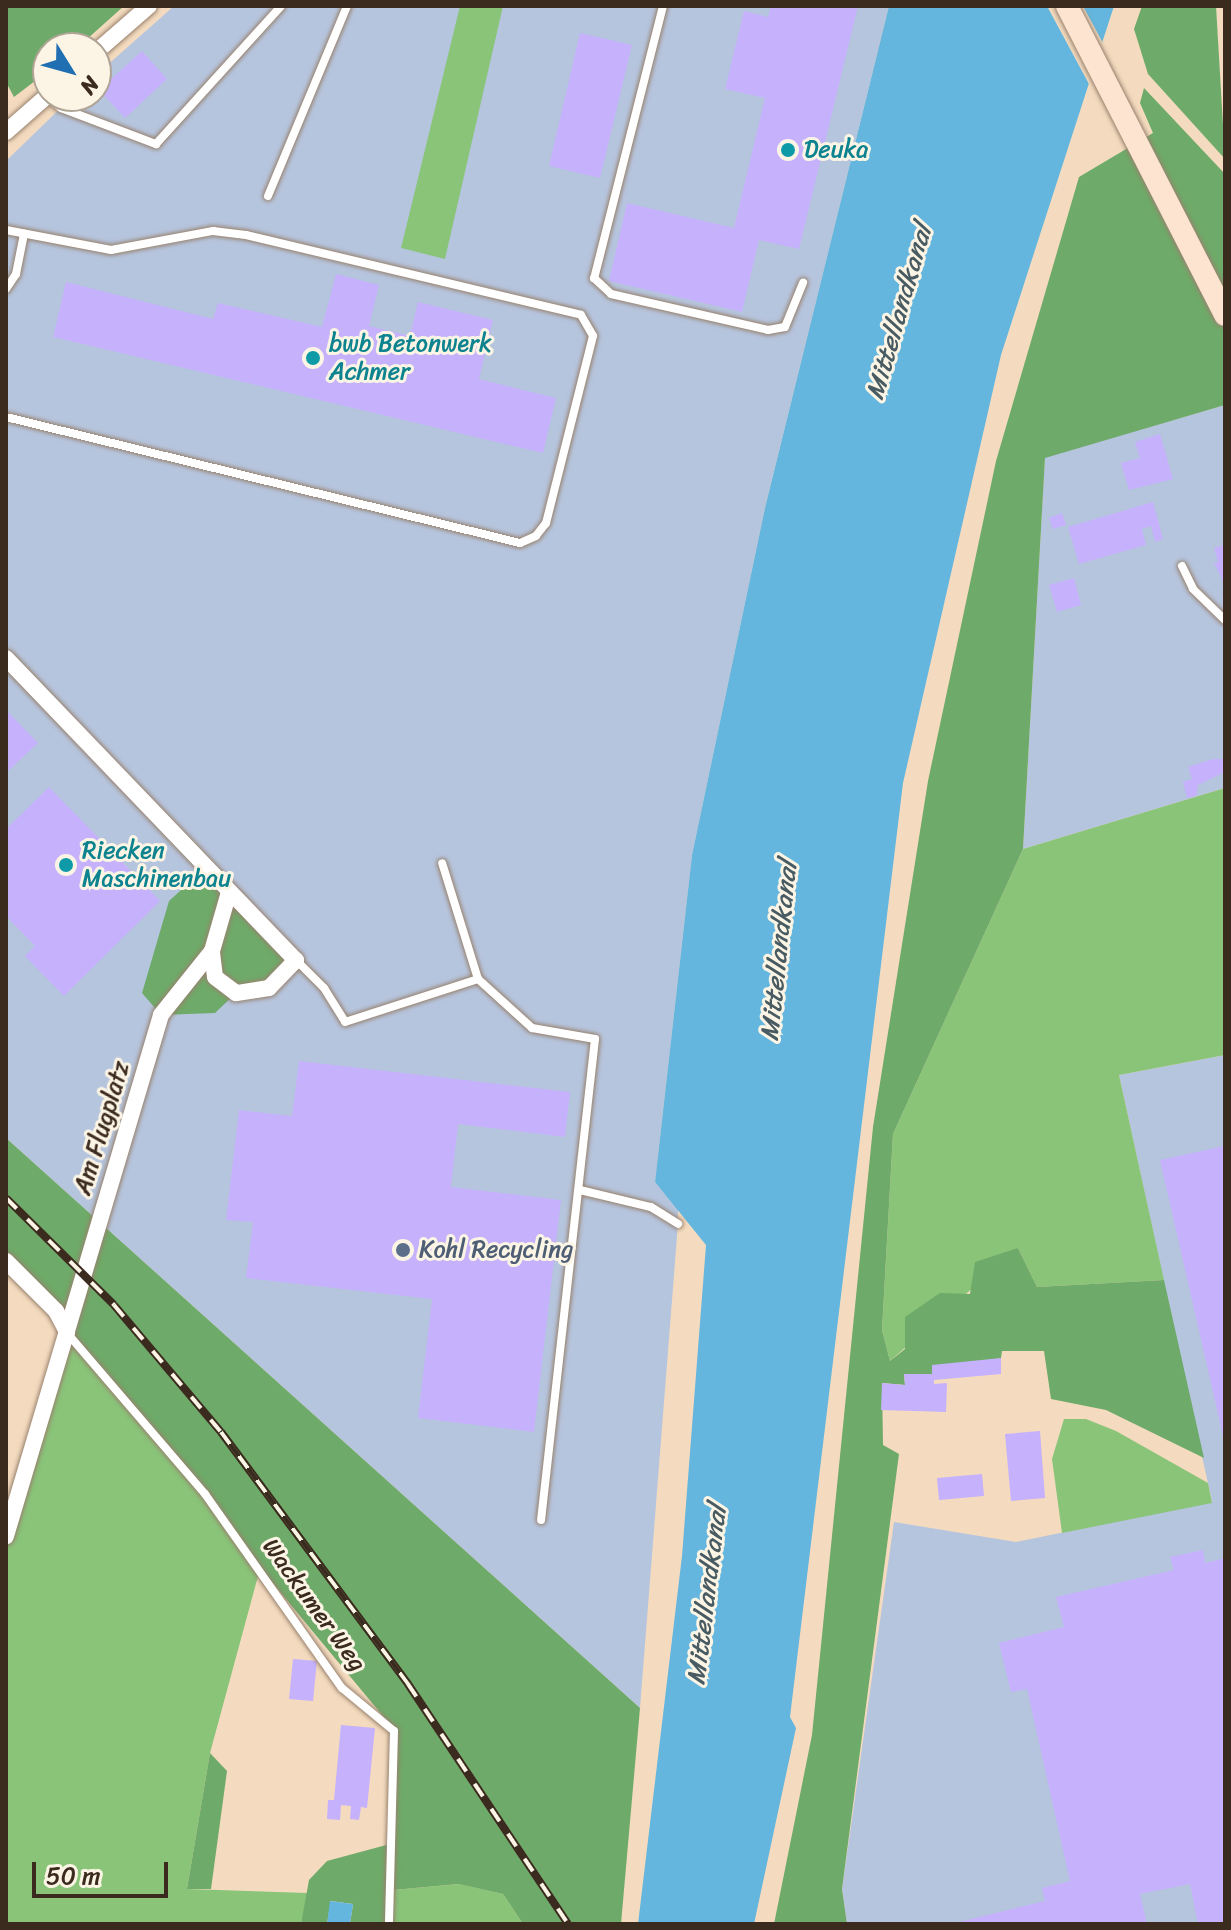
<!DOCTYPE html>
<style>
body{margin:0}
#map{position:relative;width:1231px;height:1930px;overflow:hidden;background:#f4dbbf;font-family:Sriracha,sans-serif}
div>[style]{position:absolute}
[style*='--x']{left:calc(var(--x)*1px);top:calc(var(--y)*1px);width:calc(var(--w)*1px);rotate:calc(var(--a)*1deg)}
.industrial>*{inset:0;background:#b6c5de}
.green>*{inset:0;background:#89c479}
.forest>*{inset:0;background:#6eaa69}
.water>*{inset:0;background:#64b6df}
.pier>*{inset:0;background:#f4dbbf}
.building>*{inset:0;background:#c5b1fc}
.roads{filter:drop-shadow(0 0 2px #98826e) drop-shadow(0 0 2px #98826e)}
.lane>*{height:8px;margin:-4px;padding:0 4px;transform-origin:4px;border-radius:4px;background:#fff}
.street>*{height:16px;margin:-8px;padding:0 8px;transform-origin:8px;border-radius:8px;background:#fff}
.secondary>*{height:22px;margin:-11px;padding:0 11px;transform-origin:11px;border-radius:11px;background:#fde4d1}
.rail>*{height:8px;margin-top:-4px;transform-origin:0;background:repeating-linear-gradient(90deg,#fcf5e5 0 15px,#3b2a1e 0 30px);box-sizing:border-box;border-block:2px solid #3b2a1e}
.dots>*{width:22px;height:22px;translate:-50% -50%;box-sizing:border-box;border:4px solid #fcf5e5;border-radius:50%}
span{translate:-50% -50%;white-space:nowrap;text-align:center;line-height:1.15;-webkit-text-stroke:6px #fcf5e5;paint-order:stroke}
.culture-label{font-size:24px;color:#0d838f}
.left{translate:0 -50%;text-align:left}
.street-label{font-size:24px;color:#3b2a1e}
.service-label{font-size:24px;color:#4e5e75}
.water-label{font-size:26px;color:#495b62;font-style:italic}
.frame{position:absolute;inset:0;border:8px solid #3b2a1e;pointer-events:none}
.north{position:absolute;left:32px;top:32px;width:80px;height:80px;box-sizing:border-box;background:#fcf5e5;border:2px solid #afa495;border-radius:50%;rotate:127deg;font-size:22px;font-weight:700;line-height:32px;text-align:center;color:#3b2a1e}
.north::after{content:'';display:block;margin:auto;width:28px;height:36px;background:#1f6fb2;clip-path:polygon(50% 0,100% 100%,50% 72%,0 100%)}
.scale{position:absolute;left:32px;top:1862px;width:136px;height:36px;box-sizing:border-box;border:4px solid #3b2a1e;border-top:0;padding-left:10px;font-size:24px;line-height:28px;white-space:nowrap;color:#3b2a1e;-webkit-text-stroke:6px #fcf5e5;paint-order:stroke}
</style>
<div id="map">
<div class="industrial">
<i style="clip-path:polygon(174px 6px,889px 6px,765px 508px,692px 855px,655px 1182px,678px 1209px,678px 1224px,640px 1708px,6px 1138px,6px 161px,73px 96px,96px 96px,96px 75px)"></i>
<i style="clip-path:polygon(1225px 405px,1225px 788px,1023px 849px,1045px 457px)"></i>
<i style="clip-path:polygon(1225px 1055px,1225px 1924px,847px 1924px,842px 1889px,894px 1522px,1016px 1542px,1212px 1502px,1119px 1075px)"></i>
</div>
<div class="green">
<i style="clip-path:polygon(460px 6px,503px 6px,445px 259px,401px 248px)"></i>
<i style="clip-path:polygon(1225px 788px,1225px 1055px,1119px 1075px,1164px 1280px,1037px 1287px,1018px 1248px,890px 1361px,882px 1330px,893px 1134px,1023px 849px)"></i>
<i style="clip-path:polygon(67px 1332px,261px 1565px,210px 1753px,187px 1889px,308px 1893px,301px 1924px,6px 1924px,6px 1536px)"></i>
<i style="clip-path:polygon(1064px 1419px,1086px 1419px,1116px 1431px,1208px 1483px,1212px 1503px,1062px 1533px,1052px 1459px)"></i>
<i style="clip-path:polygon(460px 1884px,503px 1894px,523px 1924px,389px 1924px,393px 1890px)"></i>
</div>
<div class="forest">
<i style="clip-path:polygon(6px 6px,124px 6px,77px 48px,48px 48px,48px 71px,14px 97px,6px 82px)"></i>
<i style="clip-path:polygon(1142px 6px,1216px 6px,1225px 159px,1148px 74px,1134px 29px)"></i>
<i style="clip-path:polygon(1144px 88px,1225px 174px,1225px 405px,1045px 458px,1023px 849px,893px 1134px,882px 1330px,890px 1361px,905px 1349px,905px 1317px,940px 1293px,970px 1294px,975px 1262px,1018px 1248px,1037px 1287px,1164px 1280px,1204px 1458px,1106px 1410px,1051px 1399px,1044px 1351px,1002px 1351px,1001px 1358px,932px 1374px,904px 1374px,905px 1385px,882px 1383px,883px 1445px,899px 1454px,842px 1889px,847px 1924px,774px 1924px,812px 1735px,873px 1127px,928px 781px,996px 461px,1079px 177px,1153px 133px,1140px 103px)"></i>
<i style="clip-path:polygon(205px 868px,296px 960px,269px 988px,236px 993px,215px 1013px,161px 1015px,142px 993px,169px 901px)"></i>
<i style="clip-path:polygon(6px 1138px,640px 1708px,621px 1924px,523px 1924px,503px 1894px,459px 1884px,393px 1890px,389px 1924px,350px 1924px,353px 1904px,331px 1901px,327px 1924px,301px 1924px,309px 1880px,327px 1861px,390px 1844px,392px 1727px,6px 1261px)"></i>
<i style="clip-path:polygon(210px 1753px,227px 1771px,211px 1889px,187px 1889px)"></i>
</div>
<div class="water">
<i style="clip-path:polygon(889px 6px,1114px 6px,1001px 355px,903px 783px,790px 1717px,796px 1728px,754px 1924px,638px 1924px,682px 1556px,706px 1245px,655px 1182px,692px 855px,765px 508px)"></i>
<i style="clip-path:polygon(330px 1901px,353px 1904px,350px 1924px,327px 1924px)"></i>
</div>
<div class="pier">
<i style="clip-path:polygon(1047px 6px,1083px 6px,1104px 45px,1090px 86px)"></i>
</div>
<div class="building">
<i style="clip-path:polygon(771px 6px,858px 6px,799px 249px,759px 240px,742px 312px,609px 281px,627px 203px,734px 228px,765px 98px,725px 89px,744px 11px,768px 17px)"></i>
<i style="clip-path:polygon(580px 33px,632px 45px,600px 178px,549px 166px)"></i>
<i style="clip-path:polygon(142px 51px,167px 79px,125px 118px,99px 90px)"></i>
<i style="clip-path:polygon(336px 274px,379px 285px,369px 326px,410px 336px,418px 302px,493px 320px,479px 379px,556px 398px,543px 453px,53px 337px,66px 282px,213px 319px,218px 303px,322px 327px)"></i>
<i style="clip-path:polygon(1160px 434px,1173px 479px,1129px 490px,1121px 463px,1140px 458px,1135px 442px)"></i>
<i style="clip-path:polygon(1153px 502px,1163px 539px,1155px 542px,1151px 526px,1142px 529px,1146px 545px,1079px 564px,1068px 527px)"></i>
<i style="clip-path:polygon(1062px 513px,1066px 525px,1053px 529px,1049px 518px)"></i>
<i style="clip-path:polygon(1225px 545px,1225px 583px,1224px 583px,1214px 563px,1218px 562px,1214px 548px)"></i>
<i style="clip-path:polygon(1074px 578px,1081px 605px,1057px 612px,1049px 585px)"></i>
<i style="clip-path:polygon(6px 710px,38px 743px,8px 771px,6px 769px)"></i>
<i style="clip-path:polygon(1213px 759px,1225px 759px,1225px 772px,1198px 785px,1196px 796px,1187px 798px,1183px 782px,1192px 779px,1188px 767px)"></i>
<i style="clip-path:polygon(49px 787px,160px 901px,64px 996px,25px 956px,35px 946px,6px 916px,6px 829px)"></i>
<i style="clip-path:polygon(299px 1061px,570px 1092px,565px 1137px,458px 1124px,451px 1187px,561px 1200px,534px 1432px,418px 1418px,432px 1299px,246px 1278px,253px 1222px,226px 1220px,239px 1110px,292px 1116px)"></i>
<i style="clip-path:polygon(1225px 1146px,1225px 1440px,1224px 1440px,1160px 1160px)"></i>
<i style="clip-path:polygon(1001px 1358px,1001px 1374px,934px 1380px,934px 1384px,947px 1383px,946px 1412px,881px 1410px,882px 1383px,905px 1385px,904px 1374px,932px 1374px,932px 1365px)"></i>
<i style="clip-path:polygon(1040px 1431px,1045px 1498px,1011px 1501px,1005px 1434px)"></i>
<i style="clip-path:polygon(982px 1474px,984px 1496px,939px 1500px,937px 1478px)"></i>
<i style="clip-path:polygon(1203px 1550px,1205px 1563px,1225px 1558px,1225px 1924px,1198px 1924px,1190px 1884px,1140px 1894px,1147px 1924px,951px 1924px,1045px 1901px,1042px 1888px,1070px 1881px,1027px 1689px,1011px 1692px,999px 1643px,1064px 1627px,1056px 1597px,1174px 1570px,1170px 1557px)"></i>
<i style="clip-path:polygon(293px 1659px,317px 1661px,313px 1701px,289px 1699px)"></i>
<i style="clip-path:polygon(341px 1725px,375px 1728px,367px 1808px,361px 1807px,359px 1820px,350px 1819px,351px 1806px,341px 1805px,340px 1820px,327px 1819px,328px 1800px,334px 1800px)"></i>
</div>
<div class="roads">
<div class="lane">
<i style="--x:663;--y:6;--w:281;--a:104.2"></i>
<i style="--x:594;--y:278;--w:23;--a:43"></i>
<i style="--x:611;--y:294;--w:161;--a:12.9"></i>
<i style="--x:768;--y:330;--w:17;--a:-10"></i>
<i style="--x:785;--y:327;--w:48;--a:-67.8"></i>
<i style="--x:47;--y:97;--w:18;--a:38"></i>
<i style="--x:61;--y:108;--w:102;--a:20.8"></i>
<i style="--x:156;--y:144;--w:186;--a:-47.8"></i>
<i style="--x:268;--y:196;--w:206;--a:-67.4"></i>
<i style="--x:6;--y:230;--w:107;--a:10.8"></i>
<i style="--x:111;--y:250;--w:104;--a:-10.6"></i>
<i style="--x:213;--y:231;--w:33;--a:7"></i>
<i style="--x:246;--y:235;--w:344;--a:13.4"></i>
<i style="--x:581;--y:315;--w:24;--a:60"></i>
<i style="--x:593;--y:336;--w:193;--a:104.1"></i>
<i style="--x:546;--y:523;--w:16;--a:128"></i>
<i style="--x:536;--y:536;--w:17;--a:156"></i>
<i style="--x:520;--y:543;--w:529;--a:-166.23"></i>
<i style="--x:6;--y:289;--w:18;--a:-56"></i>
<i style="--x:16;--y:274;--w:41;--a:-78.7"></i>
<i style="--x:1182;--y:566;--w:25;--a:64"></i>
<i style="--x:1193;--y:589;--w:45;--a:44.1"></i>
<i style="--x:296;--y:960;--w:40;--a:45"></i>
<i style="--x:324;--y:988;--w:40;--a:58"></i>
<i style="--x:345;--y:1022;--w:140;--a:-17.9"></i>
<i style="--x:478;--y:979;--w:121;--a:-107.2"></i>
<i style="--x:478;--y:979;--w:73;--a:42.2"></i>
<i style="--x:532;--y:1028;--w:64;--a:9.9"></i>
<i style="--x:595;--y:1039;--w:484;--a:96.4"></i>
<i style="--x:580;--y:1190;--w:73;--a:13.5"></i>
<i style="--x:651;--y:1207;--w:32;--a:32"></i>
<i style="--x:67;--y:1333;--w:212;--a:49.4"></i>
<i style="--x:205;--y:1494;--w:237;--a:54.8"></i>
<i style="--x:342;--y:1688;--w:67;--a:39.6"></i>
<i style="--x:394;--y:1731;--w:193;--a:91.5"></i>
</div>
<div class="street">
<i style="--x:96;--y:52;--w:70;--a:-41"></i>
<i style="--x:6;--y:132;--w:56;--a:-41.4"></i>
<i style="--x:6;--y:658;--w:419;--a:46.2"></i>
<i style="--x:296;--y:960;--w:39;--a:134"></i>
<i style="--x:269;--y:988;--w:33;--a:171"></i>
<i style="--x:236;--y:993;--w:26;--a:-143"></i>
<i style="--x:215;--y:977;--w:26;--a:-97"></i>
<i style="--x:212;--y:951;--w:82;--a:128.6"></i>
<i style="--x:161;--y:1015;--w:544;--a:106.57"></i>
<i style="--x:212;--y:951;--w:61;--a:-73.9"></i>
<i style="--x:6;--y:1261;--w:71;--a:45"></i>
<i style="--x:56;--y:1311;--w:24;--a:62"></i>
</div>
<div class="secondary">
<i style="--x:1067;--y:6;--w:347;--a:62.9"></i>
</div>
</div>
<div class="rail">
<i style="--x:6;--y:1198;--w:152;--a:44.7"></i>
<i style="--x:114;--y:1305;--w:166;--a:49.9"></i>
<i style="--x:221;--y:1432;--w:314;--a:53.4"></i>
<i style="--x:408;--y:1684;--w:288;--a:56.3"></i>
</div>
<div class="dots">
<i style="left:788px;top:150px;background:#0f9aa8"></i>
<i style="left:313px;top:358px;background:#0f9aa8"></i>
<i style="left:66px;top:865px;background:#0f9aa8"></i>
<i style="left:403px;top:1250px;background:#5c6f8a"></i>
</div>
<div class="culture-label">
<span class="left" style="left:804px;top:150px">Deuka</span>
<span class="left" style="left:329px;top:358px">bwb Betonwerk<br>Achmer</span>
<span class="left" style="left:82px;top:865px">Riecken<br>Maschinenbau</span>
</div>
<div class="street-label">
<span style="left:102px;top:1128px;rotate:-73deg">Am Flugplatz</span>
<span style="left:314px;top:1605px;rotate:54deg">Wackumer Weg</span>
</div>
<div class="service-label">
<span class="left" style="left:419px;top:1250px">Kohl Recycling</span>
</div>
<div class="water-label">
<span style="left:899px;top:312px;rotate:-74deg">Mittellandkanal</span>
<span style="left:779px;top:951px;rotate:-84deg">Mittellandkanal</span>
<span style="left:707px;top:1595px;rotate:-83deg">Mittellandkanal</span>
</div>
<div class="frame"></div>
<div class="north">N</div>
<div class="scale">50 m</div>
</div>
